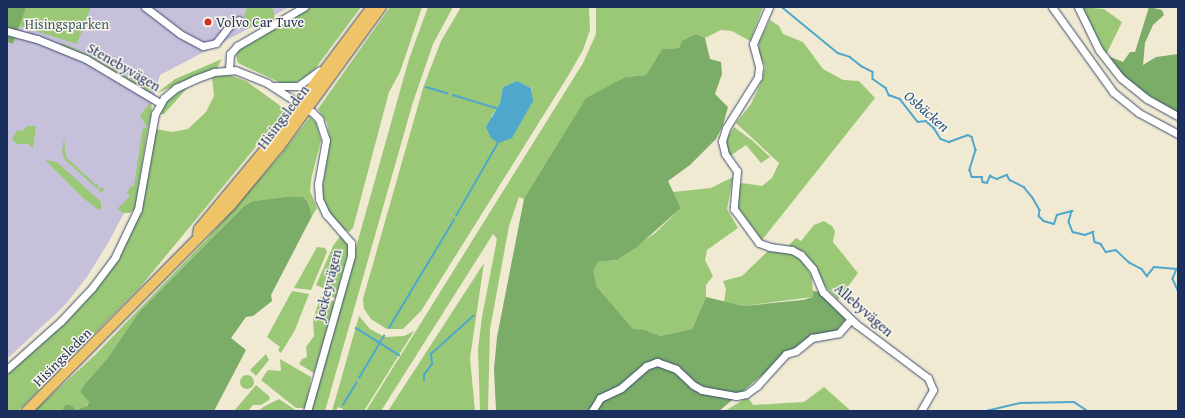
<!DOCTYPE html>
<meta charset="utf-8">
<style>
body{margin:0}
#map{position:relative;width:1185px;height:418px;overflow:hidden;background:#f1ead2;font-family:"Gentium Book Plus",serif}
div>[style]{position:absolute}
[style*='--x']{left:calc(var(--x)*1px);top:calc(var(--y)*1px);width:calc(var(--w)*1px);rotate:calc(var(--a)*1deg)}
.industrial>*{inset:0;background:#c6c0da}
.green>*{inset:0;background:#9ac877}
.round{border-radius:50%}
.forest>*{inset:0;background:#7bac68}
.water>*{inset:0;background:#4fa7cc}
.stream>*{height:1.5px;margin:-0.75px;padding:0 0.75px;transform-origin:0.75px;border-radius:0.75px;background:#4fa7cc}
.roads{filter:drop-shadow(0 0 1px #3b4b6f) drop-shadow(0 0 1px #3b4b6f)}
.minor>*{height:7px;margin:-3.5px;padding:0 3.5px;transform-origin:3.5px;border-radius:3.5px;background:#fff}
.highway>*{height:10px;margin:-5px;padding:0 5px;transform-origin:5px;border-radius:5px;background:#efc469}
.dots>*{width:11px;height:11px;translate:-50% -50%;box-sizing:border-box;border:2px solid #fbf7ec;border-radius:50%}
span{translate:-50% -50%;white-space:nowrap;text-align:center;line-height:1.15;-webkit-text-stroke:3px #fbf7ec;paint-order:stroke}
.poi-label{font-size:14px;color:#1b2f5e}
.left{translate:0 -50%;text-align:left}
.park-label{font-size:14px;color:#415d66}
.street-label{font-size:14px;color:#1b2f5e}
.water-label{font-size:15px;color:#2d5984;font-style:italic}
.frame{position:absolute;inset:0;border:8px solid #1b2f5e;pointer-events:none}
</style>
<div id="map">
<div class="industrial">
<i style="clip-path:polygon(26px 7px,290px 7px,160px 75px,151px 108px,137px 189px,108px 243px,87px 277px,64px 306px,7px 359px,7px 42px,13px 44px)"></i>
</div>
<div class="green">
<i style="clip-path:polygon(7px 7px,91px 7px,77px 44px,7px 22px)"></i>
<i style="clip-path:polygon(247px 7px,272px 7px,276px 20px,261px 28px,251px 27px,244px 17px)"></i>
<i style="clip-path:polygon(310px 7px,361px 7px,315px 69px,304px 78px,294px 83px,283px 84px,238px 63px,236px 56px,239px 49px)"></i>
<i style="clip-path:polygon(390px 7px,422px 7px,400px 72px,389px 92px,353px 228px,349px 232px,343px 229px,325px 208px,321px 198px,330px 139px,327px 123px,318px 109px)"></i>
<i style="clip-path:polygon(428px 7px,453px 7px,433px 44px,413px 102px,325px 411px,310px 411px,409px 59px)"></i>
<i style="clip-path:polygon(evenodd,461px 7px,589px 7px,590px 30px,583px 50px,568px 76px,421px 311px,403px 329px,387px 329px,371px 319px,364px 309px,363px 299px,423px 88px,441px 41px,461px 7px,517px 81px,531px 88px,532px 91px,531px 104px,520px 123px,491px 117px,500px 103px,503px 87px,517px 81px)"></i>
<i style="clip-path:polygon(596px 7px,763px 7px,750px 41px,732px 31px,721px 30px,705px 38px,696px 34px,679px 48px,662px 49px,646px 75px,626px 77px,524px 199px,519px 197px,509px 226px,490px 329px,488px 411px,480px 411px,478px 349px,482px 317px,497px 239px,493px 234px,381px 411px,366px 411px,583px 63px,596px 34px)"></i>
<i style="clip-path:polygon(1082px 7px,1104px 9px,1122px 22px,1105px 57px)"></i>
<i style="clip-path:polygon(770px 20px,779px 26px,783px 34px,803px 42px,823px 69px,843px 80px,859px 81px,875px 98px,762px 240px,737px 207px,737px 186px,742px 183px,762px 186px,772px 178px,779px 163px,736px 123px,751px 104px,763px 78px,765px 66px,759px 54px,759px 42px)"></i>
<i style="clip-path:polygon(62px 43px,89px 55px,138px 83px,157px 90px,153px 92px,144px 89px,97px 62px,60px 45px)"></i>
<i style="clip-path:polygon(222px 59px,217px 68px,157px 93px,175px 79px)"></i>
<i style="clip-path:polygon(227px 74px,246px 81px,286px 110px,141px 286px,18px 411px,7px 411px,7px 374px,95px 290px,128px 240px,144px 197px,156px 129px,172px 132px,188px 129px,206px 112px,214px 96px,212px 77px)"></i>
<i style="clip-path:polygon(190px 85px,164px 114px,160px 114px,167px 100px)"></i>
<i style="clip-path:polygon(150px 103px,152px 109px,149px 126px,146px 126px,140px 115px)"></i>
<i style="clip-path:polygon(310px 117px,316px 123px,321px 140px,311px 180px,310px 191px,317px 208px,312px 216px,308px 202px,303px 197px,253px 201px,244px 206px,139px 312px,106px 360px,83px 386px,80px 392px,89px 402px,84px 409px,77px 410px,71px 405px,65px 405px,62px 411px,34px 411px,95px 355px,208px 238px,279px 157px)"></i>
<i style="clip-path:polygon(28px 126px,36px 126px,33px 148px,28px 144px,17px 144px,12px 139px,17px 130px,22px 131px)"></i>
<i style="clip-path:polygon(148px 127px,135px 208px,130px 213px,124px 213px,117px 209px,130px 196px,127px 193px,131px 186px,134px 186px,142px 133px,143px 128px)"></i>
<i style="clip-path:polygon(734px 127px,753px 141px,770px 157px,761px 163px,746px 145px,730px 156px,724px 143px)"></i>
<i style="clip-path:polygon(64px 138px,66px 157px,95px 184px,98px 184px,98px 188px,105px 188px,102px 193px,65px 160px,62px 152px)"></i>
<i style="clip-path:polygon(45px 160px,57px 162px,101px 202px,101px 208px,99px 210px,83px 198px)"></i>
<i style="clip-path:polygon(733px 177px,727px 209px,738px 228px,707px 250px,705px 260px,713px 276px,706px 285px,706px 297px,692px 329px,660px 336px,645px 330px,633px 330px,597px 287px,592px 271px,598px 262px,617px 260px,655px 233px,681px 208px,673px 192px,711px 188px)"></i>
<i style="clip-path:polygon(824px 221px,832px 226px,835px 231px,833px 242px,858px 273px,838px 300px,824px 285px,805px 253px,788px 246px,796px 238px,801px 241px,814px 225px)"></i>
<i style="clip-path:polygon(341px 235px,350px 246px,336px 298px,322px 293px,325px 289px,316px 285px,333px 246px)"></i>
<i style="clip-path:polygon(317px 247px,325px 248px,327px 252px,311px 290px,294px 288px)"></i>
<i style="clip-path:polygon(769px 250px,793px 254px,803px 262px,812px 277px,813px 297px,743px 306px,724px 302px,726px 289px,723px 281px,742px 276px)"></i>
<i style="clip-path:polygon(484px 263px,470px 358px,475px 411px,388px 411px)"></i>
<i style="clip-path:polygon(292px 291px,309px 294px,295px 330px,281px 353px,278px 350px,280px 347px,267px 337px)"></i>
<i style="clip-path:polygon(321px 296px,335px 302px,314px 373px,299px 364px,302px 359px,307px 357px,306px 347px,314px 336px,313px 319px)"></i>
<i style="clip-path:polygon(359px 316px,370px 329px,385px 337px,404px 336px,414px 331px,364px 411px,343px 411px,343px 409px,338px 407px,336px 411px,332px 411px)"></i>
<i style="clip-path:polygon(266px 354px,269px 360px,256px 376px,250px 370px)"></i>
<i style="clip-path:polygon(280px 359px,311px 377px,306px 408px,296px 408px,261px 380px,268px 370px,281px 371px)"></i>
<i class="round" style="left:240px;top:375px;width:14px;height:14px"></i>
<i style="clip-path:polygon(256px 385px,270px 397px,269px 400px,261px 405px,253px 405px,248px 411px,234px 411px)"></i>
<i style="clip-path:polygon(824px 387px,851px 411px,725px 411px,748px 397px,753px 405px,804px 402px)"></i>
<i style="clip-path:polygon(279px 399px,297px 411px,259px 411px,263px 407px)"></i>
</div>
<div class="forest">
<i style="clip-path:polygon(7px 7px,26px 7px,13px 44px,7px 42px)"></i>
<i style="clip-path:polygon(1149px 7px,1162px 10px,1164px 15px,1153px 25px,1145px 43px,1143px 65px,1156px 57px,1178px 54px,1178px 113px,1130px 84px,1108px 56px,1123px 62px,1130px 52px,1135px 52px)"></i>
<i style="clip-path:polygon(696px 34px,705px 38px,710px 59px,721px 62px,722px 74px,715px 94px,728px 107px,723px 125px,716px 139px,690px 165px,668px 181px,681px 208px,638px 246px,617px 260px,598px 262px,593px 271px,597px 287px,633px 329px,645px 330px,660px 336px,692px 329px,706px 297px,743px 306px,803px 300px,813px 297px,813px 291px,821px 292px,846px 319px,835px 332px,802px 342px,719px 411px,496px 411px,494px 369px,497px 337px,524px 199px,586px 98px,626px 77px,646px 75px,662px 49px,679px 48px,682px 41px)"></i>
<i style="clip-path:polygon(288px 197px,303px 197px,308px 202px,312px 216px,271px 295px,272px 301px,253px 316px,246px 317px,231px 338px,246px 350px,214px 411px,62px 411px,65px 405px,71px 405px,77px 410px,87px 406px,89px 402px,80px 392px,83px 386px,106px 360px,139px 312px,244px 206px,253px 201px)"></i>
</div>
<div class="water">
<i style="clip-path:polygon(517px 81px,531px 88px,533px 101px,512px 138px,498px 143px,491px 138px,486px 127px,500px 103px,503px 87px)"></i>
</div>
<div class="stream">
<i style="--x:782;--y:7;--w:72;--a:39.4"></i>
<i style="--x:838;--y:53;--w:13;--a:18"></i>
<i style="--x:850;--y:57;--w:16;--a:38"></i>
<i style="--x:863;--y:67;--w:11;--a:27"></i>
<i style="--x:873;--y:72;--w:7;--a:90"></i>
<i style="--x:873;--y:79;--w:16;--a:35"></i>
<i style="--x:886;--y:88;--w:8;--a:67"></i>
<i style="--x:889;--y:95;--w:12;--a:20"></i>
<i style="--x:900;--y:99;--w:29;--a:52"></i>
<i style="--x:918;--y:122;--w:8;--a:-7"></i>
<i style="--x:926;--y:121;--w:11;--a:41"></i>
<i style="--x:934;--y:128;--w:13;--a:58"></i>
<i style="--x:941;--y:139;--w:9;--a:21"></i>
<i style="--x:949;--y:142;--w:20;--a:-20"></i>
<i style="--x:968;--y:135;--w:4;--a:27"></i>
<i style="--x:972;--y:137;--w:14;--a:73"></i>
<i style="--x:976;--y:150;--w:21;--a:107"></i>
<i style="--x:970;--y:170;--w:7;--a:74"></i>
<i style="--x:972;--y:177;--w:10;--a:0"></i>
<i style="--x:982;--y:177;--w:5;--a:79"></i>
<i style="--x:983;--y:182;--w:4;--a:14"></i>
<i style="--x:987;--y:183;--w:8;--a:-67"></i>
<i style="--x:990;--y:176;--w:8;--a:23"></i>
<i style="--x:997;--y:179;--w:11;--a:-22"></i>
<i style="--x:1007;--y:175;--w:6;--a:59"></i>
<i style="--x:1010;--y:180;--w:16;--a:27"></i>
<i style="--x:1024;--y:187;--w:14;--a:51"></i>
<i style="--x:1033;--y:198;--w:14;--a:60"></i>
<i style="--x:1040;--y:210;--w:6;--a:99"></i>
<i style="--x:1039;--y:216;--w:7;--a:45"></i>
<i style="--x:1044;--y:221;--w:10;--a:17"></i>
<i style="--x:1054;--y:224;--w:9;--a:-72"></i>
<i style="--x:1057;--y:215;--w:16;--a:-15"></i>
<i style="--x:1072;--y:211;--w:11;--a:105"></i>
<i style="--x:1069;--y:222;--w:11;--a:68"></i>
<i style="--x:1073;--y:232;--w:12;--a:14"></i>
<i style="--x:1085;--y:235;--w:9;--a:-21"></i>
<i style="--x:1093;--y:232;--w:10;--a:79"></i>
<i style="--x:1095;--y:242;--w:6;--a:18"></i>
<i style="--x:1101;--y:244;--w:9;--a:58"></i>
<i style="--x:1106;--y:252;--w:10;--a:-11"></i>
<i style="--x:1116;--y:250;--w:19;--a:43"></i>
<i style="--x:1130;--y:263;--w:13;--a:27"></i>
<i style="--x:1142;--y:269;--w:9;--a:54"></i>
<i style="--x:1147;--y:276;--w:11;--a:-52"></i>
<i style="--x:1154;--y:267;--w:23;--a:5"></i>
<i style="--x:1177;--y:269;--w:11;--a:112"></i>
<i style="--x:1173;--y:279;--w:12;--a:66"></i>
<i style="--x:426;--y:87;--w:22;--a:16"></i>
<i style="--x:453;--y:95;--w:45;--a:16.8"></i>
<i style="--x:456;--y:216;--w:84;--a:-60.1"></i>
<i style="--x:356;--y:328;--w:51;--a:32.1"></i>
<i style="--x:389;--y:328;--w:126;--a:-59"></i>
<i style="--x:359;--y:378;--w:49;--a:-59.2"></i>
<i style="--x:424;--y:381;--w:6;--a:-90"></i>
<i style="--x:424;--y:375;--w:14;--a:-54"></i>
<i style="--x:432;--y:364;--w:10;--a:-96"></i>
<i style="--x:431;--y:354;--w:57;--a:-42.1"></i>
<i style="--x:343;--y:405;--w:26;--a:-59"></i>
<i style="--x:986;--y:411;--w:35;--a:-13"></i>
<i style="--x:1020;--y:403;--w:54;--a:-1.1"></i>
<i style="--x:1074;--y:402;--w:17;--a:33"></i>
</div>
<div class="roads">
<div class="minor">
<i style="--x:145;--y:7;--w:44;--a:37.6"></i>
<i style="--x:180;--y:34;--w:26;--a:28"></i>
<i style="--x:203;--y:46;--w:13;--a:-13"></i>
<i style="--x:216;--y:43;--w:23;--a:-52"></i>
<i style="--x:230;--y:25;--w:10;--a:-29"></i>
<i style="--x:769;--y:7;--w:40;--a:113.4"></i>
<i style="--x:753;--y:44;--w:24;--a:75"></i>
<i style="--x:759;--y:67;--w:10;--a:96"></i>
<i style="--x:758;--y:77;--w:60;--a:122.1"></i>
<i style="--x:726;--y:128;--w:14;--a:107"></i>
<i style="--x:722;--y:141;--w:13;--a:77"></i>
<i style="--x:725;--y:154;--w:21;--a:55"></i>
<i style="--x:737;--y:171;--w:38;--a:95"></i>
<i style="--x:734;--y:209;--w:42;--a:53.7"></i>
<i style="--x:759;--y:243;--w:12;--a:20"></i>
<i style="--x:770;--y:247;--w:22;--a:8"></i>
<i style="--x:792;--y:250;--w:10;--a:29"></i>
<i style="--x:801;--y:255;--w:18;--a:49"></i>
<i style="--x:813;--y:269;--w:25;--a:67"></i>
<i style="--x:823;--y:292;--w:46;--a:44.1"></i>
<i style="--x:856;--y:324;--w:90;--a:36.9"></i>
<i style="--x:928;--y:378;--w:13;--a:67"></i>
<i style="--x:933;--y:390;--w:24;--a:120"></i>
<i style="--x:1052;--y:7;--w:105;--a:54.3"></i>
<i style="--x:1113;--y:92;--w:33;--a:39"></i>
<i style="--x:1139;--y:113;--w:44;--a:28.3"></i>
<i style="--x:1078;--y:7;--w:48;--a:64"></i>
<i style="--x:1099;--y:50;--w:36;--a:52"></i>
<i style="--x:1121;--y:78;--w:33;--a:39"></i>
<i style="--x:1147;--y:99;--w:35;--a:29"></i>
<i style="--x:7;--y:31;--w:31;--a:15"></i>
<i style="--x:37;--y:39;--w:53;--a:22.2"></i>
<i style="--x:86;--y:59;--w:86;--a:30.7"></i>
<i style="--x:229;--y:69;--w:15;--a:-86"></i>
<i style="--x:230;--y:54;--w:11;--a:-49"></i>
<i style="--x:237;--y:46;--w:78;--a:-30.2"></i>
<i style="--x:274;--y:86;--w:24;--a:0"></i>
<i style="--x:298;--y:86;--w:27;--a:-36"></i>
<i style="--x:7;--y:369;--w:72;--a:-41.6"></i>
<i style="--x:61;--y:321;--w:45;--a:-46.8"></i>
<i style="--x:92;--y:288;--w:39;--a:-53"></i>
<i style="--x:115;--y:257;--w:53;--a:-64.4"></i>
<i style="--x:138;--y:209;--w:97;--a:-79.9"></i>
<i style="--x:155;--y:114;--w:18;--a:-61"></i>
<i style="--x:164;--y:98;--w:16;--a:-40"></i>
<i style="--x:176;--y:88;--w:21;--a:-25"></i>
<i style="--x:195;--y:79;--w:20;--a:-20"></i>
<i style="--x:214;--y:72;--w:21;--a:-5"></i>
<i style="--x:235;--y:70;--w:35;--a:22"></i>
<i style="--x:267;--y:83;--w:54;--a:32.8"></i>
<i style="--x:312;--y:112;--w:10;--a:45"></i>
<i style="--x:319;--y:119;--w:22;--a:72"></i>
<i style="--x:326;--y:140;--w:45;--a:100.3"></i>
<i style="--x:318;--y:184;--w:15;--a:86"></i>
<i style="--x:319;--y:199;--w:17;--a:65"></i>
<i style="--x:326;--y:214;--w:38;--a:49"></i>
<i style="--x:351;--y:243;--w:13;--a:90"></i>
<i style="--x:351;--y:256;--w:161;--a:105.8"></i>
<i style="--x:592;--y:411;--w:15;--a:-58"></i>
<i style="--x:600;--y:398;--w:23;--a:-25"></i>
<i style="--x:621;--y:388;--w:33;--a:-41"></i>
<i style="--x:646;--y:366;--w:12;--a:-20"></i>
<i style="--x:657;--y:362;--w:20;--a:20"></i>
<i style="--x:676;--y:369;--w:23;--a:43"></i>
<i style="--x:693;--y:385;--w:10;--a:29"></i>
<i style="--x:702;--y:390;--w:35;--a:10"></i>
<i style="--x:736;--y:396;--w:10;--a:-11"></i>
<i style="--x:746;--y:394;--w:14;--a:-36"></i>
<i style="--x:757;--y:386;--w:43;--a:-47.8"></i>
<i style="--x:786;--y:354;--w:10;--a:-17"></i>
<i style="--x:796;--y:351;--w:21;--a:-39"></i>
<i style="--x:812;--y:338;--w:27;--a:-10"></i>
<i style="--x:839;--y:333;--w:18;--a:-49"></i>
</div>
<div class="highway">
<i style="--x:198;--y:235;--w:6;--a:-81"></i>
<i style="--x:199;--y:229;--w:108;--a:-50.3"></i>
<i style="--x:268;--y:146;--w:174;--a:-53.2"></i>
<i style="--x:27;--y:411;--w:289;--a:-45.3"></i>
<i style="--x:230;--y:206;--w:77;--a:-50.3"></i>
<i style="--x:279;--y:147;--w:173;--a:-53.9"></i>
</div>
</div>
<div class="dots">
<i style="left:208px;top:22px;background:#c8321e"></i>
</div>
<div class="poi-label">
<span class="left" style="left:216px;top:22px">Volvo Car Tuve</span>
</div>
<div class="park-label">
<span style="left:67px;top:24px">Hisingsparken</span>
</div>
<div class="street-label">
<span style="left:124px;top:67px;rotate:30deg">Stenebyvägen</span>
<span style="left:283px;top:117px;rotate:-53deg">Hisingsleden</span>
<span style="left:328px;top:285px;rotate:-76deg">Jockeyvägen</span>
<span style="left:864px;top:310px;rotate:41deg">Allebyvägen</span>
<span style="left:62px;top:357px;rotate:-45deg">Hisingsleden</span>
</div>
<div class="water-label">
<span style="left:927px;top:111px;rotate:41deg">Osbäcken</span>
</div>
<div class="frame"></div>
</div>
